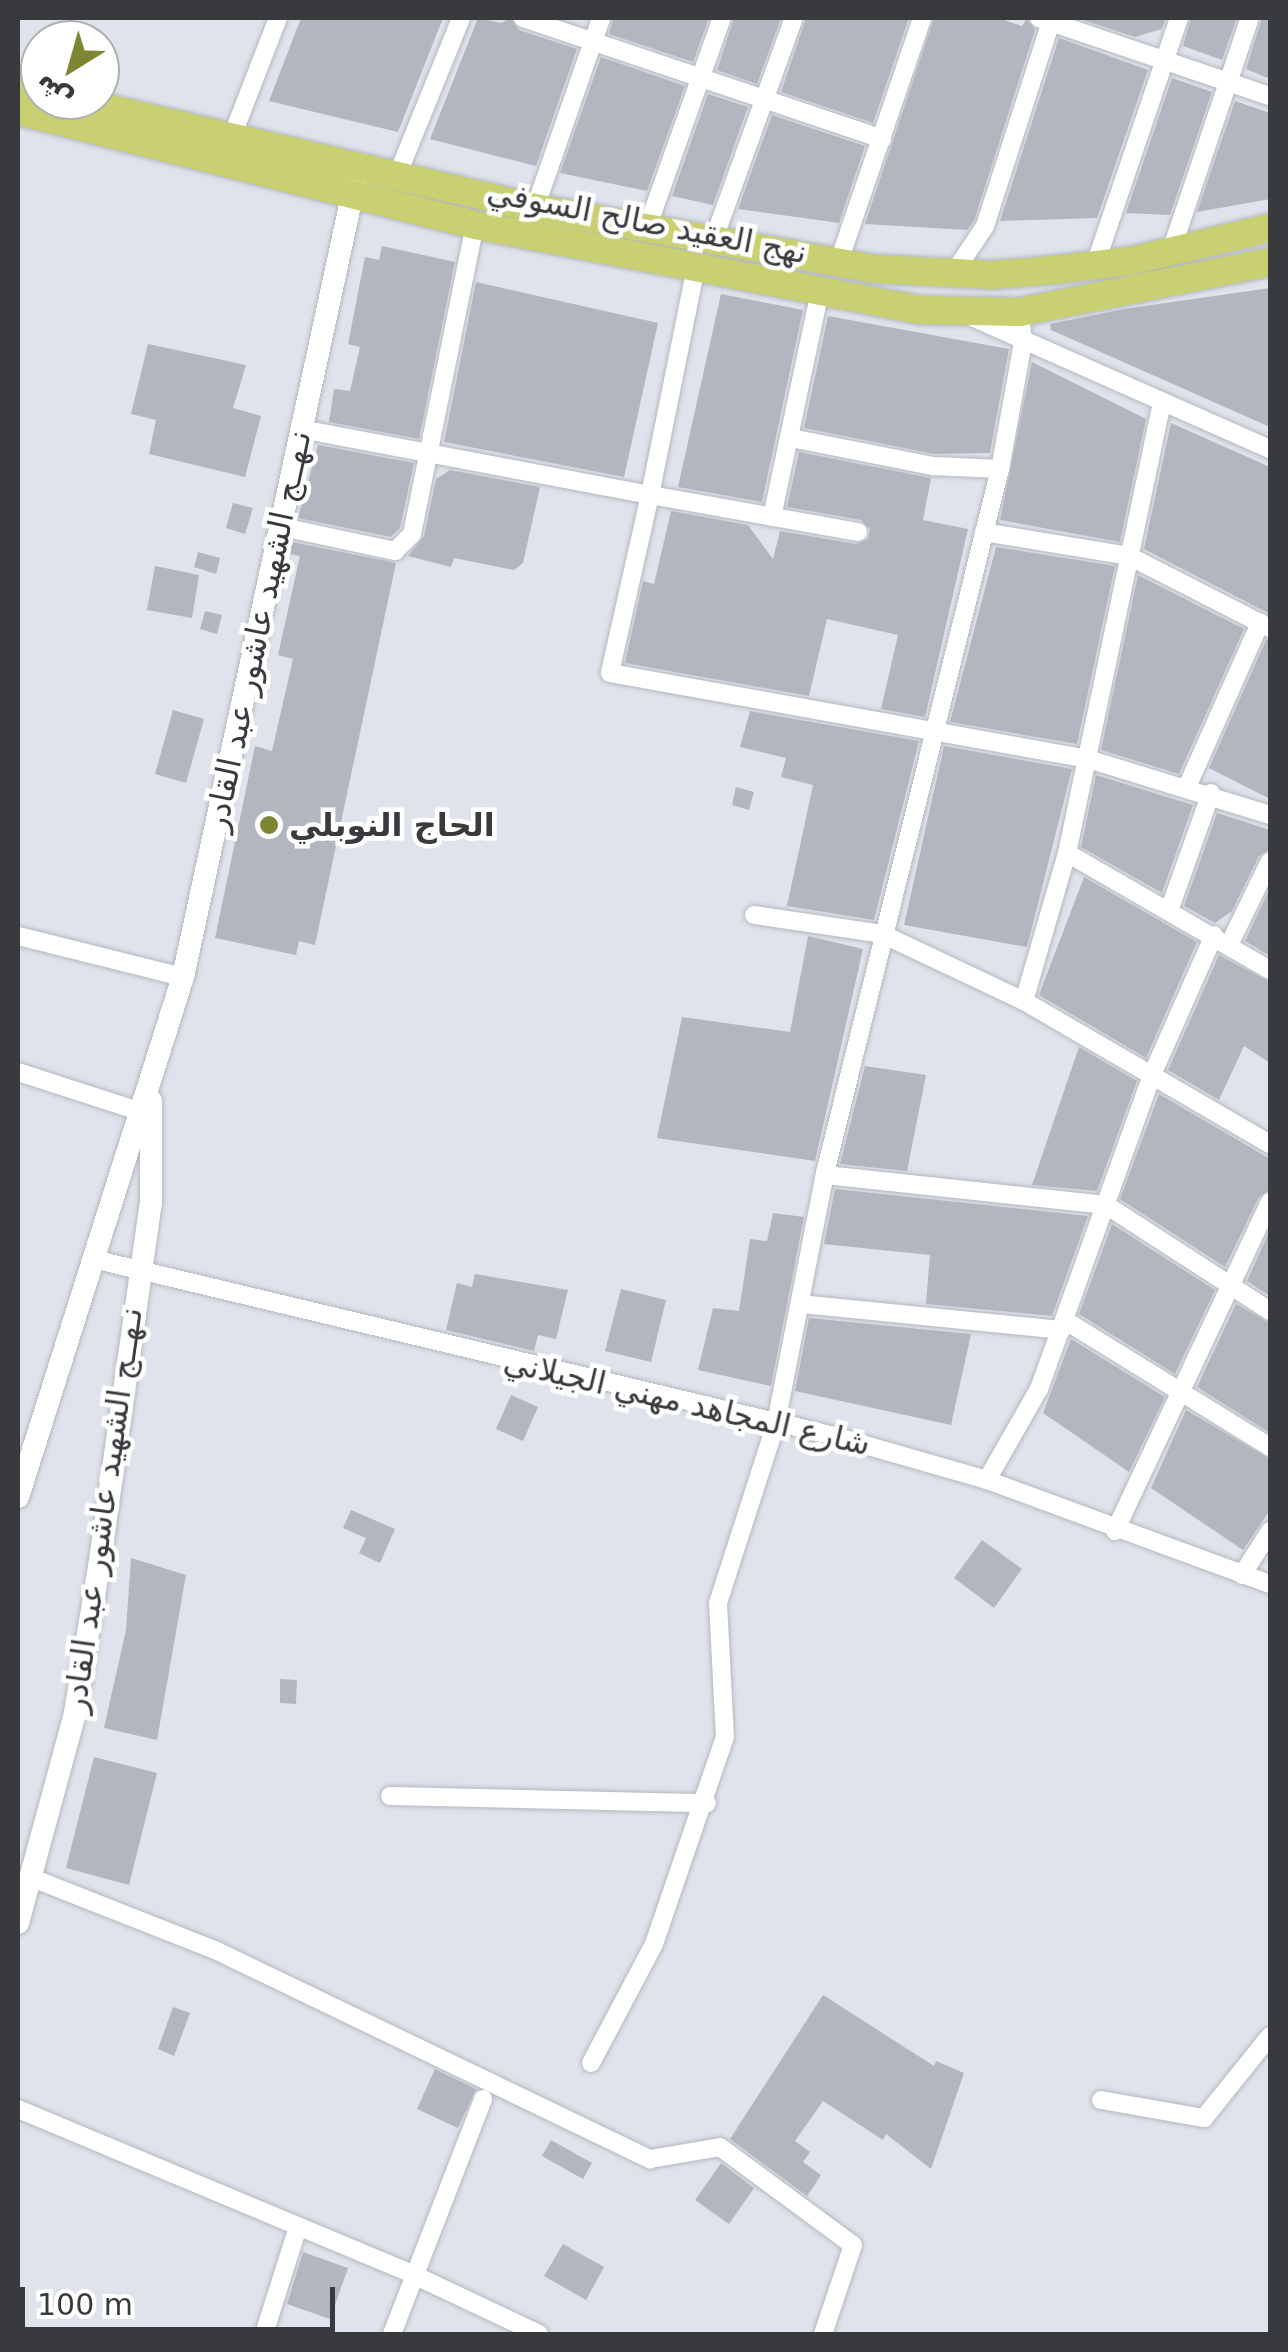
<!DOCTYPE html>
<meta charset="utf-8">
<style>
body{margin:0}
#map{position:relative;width:1288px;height:2352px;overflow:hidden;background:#dfe3eb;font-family:"DejaVu Sans","Noto Sans Arabic",sans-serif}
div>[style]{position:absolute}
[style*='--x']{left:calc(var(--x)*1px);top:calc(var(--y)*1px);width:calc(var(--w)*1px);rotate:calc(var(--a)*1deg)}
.building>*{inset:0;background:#b2b6be}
.roads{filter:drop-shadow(0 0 2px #b4b8bf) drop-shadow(0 0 2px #b4b8bf)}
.minor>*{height:18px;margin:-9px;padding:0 9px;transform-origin:9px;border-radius:9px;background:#fff}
.secondary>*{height:22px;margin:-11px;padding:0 11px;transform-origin:11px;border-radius:11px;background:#fff}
.primary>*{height:28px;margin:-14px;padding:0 14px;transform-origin:14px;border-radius:14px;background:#c8d071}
.dots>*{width:28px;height:28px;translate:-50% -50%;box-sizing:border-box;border:5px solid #fff;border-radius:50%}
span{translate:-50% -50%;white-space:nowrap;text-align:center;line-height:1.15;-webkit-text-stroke:9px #fff;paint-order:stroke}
.street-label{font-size:32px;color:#383a3d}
.poi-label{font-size:32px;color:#383a3d;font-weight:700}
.left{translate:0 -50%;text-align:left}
.frame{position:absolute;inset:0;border:20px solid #383a3d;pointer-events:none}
.north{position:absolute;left:20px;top:20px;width:100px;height:100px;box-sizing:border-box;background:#fff;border:2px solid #afb0b1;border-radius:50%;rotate:217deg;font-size:28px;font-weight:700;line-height:40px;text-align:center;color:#383a3d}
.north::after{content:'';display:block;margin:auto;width:35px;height:45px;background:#7c8633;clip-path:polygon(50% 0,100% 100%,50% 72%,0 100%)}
.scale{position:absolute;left:20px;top:2287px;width:315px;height:45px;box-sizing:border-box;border:5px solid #383a3d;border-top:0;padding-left:12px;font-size:30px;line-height:35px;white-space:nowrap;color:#383a3d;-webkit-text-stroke:8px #fff;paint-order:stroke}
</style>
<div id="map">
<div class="building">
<i style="clip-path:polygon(301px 18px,443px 18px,398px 132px,269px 101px)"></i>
<i style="clip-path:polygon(478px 18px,501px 23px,511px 18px,519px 30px,577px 49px,536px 166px,430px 139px)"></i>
<i style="clip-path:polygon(613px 18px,709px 18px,693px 62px,609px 34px)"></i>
<i style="clip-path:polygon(734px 18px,781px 18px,757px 84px,717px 70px)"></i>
<i style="clip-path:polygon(806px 18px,909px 18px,873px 123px,781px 92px)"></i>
<i style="clip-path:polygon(934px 18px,998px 18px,1022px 26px,1027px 18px,1035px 30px,974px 221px,967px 230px,865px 224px)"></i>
<i style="clip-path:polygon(1077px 18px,1166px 18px,1162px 29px,1135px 37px)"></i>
<i style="clip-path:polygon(1191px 18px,1237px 18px,1222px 60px,1183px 46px)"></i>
<i style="clip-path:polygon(1262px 18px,1270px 18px,1270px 79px,1246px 69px)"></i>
<i style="clip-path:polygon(1059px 38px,1148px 70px,1097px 218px,1000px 221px)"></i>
<i style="clip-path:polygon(601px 57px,685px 86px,647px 191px,560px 173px)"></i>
<i style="clip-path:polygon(1172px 78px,1212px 92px,1170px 215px,1126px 213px)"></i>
<i style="clip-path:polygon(708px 94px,748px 107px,713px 205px,672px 196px)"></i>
<i style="clip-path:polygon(1235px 101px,1270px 113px,1270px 199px,1197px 212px)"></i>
<i style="clip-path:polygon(772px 115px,865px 146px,839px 223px,738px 209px)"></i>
<i style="clip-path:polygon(382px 246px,455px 262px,419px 439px,329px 422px,334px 389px,350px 391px,360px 347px,348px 344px,365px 257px,379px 260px)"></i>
<i style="clip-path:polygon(476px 282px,658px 323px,624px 477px,444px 442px)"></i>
<i style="clip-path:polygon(1270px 288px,1270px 427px,1051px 330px,1050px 324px,1124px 309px)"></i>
<i style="clip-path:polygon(721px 294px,803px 310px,762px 502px,678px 487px)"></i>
<i style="clip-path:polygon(828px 316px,1009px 349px,990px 453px,934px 454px,804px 428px)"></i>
<i style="clip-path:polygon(148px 344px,246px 365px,233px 408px,261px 416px,245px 477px,149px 454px,156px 420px,131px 414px)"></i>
<i style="clip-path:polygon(1032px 362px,1146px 419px,1120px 542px,1000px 520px)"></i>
<i style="clip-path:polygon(1171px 423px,1270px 467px,1270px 614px,1144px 549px)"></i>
<i style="clip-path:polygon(318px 445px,414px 463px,400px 528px,391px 537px,298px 518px)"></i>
<i style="clip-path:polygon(799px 452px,931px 478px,923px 520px,968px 529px,925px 717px,881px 709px,898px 635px,827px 619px,809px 696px,625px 663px,643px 581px,654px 584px,671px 511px,748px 525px,773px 559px,780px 531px,856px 544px,868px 539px,870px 529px,861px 520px,787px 507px)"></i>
<i style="clip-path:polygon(450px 470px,540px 487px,523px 563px,514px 570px,454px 558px,451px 567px,408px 556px,424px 536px,436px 479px)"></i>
<i style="clip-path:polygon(233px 503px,253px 508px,245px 534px,226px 528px)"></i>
<i style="clip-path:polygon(292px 542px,396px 563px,315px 945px,299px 941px,296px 955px,215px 938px,255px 746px,272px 751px,293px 659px,278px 655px,300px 556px,290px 554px)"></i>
<i style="clip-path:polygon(996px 547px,1115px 566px,1077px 744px,950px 722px)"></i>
<i style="clip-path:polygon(198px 552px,220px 558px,216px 574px,194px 567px)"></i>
<i style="clip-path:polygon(155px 566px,199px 575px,192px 618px,147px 610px)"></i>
<i style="clip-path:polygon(1138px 575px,1244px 629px,1179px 774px,1101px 750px)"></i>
<i style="clip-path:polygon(205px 611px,222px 615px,217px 634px,200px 629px)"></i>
<i style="clip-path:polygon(1266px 640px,1270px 640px,1270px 799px,1209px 768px)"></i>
<i style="clip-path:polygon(173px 710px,204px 719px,186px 783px,155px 774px)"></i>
<i style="clip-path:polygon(750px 711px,919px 741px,874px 920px,787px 906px,813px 785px,781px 777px,786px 758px,740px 747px)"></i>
<i style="clip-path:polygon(944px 746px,1072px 769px,1027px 947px,904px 925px)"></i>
<i style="clip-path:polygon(1096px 775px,1193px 805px,1162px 893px,1081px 847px)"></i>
<i style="clip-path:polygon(736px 787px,754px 792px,749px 810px,732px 805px)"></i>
<i style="clip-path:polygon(1217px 813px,1270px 830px,1270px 849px,1259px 856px,1232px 911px,1215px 923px,1184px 906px)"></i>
<i style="clip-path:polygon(1084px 877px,1197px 942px,1146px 1058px,1039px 995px)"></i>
<i style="clip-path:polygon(1270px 888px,1270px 956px,1245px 941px)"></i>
<i style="clip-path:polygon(808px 936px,863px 949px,815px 1161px,657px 1138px,682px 1017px,790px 1032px)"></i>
<i style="clip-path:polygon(1219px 955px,1270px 982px,1270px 1063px,1244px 1046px,1219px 1100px,1168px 1070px)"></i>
<i style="clip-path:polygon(1079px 1047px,1137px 1081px,1097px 1191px,1032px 1185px)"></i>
<i style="clip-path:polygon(865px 1066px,926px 1075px,907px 1171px,840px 1164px)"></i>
<i style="clip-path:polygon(1159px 1094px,1270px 1159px,1270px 1190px,1259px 1197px,1225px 1267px,1120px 1199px)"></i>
<i style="clip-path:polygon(835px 1189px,1088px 1216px,1052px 1316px,926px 1304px,930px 1255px,824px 1244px)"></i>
<i style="clip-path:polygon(773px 1213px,804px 1217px,771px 1386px,698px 1370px,713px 1308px,739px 1311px,750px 1239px,767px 1241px)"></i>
<i style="clip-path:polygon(1112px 1224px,1215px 1290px,1175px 1374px,1079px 1314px)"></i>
<i style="clip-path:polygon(1270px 1230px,1270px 1296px,1247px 1281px)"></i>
<i style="clip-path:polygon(475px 1274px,568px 1290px,556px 1339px,538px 1335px,534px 1351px,446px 1330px,457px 1283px,472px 1287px)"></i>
<i style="clip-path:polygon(621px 1289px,666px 1300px,651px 1362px,605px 1351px)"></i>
<i style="clip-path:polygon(1236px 1304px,1270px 1323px,1270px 1433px,1197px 1387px)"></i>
<i style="clip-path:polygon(809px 1318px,971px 1334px,951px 1425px,795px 1391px)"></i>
<i style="clip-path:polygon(1071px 1339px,1165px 1397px,1129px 1472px,1043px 1413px)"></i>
<i style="clip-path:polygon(511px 1395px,538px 1407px,523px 1441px,496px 1429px)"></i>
<i style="clip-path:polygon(1186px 1410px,1270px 1459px,1270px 1510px,1243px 1550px,1151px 1488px)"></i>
<i style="clip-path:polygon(351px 1510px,395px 1529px,380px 1563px,359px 1553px,366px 1538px,343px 1528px)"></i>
<i style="clip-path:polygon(982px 1540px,1022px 1569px,994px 1608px,954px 1578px)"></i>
<i style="clip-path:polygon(131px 1558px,186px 1575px,157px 1740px,104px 1728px,126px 1630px)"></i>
<i style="clip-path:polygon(280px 1679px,297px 1680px,296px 1704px,280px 1703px)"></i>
<i style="clip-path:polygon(94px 1757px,157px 1773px,129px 1885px,66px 1868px)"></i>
<i style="clip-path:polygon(823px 1995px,934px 2066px,936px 2061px,964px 2073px,931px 2169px,886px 2134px,883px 2140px,823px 2101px,795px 2141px,810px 2152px,803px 2162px,821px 2175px,807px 2196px,730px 2139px)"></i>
<i style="clip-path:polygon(173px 2007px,190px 2013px,174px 2056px,158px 2049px)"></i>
<i style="clip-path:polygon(435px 2069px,476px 2089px,458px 2128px,417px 2109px)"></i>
<i style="clip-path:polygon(551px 2140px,592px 2163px,583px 2179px,542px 2156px)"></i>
<i style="clip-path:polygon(721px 2163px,754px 2188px,729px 2224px,695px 2200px)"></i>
<i style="clip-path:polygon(563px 2244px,604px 2267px,586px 2300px,544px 2276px)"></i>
<i style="clip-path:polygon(303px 2252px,348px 2268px,330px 2319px,287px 2304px)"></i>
</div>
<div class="roads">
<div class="minor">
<i style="--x:523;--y:18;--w:379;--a:18.6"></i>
<i style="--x:1039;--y:18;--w:244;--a:18.7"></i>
<i style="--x:231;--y:139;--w:130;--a:-68.8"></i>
<i style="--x:397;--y:176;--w:170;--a:-67.9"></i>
<i style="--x:535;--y:208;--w:201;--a:-70.8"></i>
<i style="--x:646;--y:231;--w:226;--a:-70.4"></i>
<i style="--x:712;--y:244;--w:240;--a:-70.1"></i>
<i style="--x:1171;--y:251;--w:246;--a:-71.3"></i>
<i style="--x:838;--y:264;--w:260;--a:-71.1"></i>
<i style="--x:1095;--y:265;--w:261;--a:-71.2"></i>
<i style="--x:953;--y:274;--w:58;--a:-56.3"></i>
<i style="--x:985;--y:226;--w:219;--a:-72.1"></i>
<i style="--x:965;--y:314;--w:334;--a:23.9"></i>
<i style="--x:301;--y:429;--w:355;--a:10.7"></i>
<i style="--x:650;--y:495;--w:227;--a:-78.6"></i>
<i style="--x:791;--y:438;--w:145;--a:11.2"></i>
<i style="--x:933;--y:466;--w:67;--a:2.6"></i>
<i style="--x:772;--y:517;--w:231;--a:-78"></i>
<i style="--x:282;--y:527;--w:116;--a:12"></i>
<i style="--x:395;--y:551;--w:24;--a:-45"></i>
<i style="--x:412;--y:534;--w:315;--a:-78.5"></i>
<i style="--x:858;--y:532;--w:211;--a:-169.9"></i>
<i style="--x:650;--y:495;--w:182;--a:102.7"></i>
<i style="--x:610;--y:673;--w:486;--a:10.2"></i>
<i style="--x:1088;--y:759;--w:190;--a:17.1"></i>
<i style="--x:984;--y:532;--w:147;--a:9.4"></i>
<i style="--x:1129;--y:556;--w:158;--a:27.1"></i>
<i style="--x:1187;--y:787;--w:180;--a:-66"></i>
<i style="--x:1067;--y:853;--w:234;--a:30"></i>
<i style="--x:1170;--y:908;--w:122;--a:-70.4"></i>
<i style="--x:754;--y:915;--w:129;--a:8.4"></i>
<i style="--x:882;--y:934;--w:157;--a:25.3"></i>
<i style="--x:1024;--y:1001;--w:285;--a:30.2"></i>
<i style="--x:18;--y:936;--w:170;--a:14"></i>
<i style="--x:1229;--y:945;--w:93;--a:-64"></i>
<i style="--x:1024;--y:1001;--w:154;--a:-73.8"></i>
<i style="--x:1067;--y:853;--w:461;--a:-78.1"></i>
<i style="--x:18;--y:1072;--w:130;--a:17.9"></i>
<i style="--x:825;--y:1175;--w:283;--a:6.1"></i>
<i style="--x:1106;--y:1205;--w:195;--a:32.9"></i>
<i style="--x:93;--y:1259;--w:758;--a:13.43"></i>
<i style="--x:830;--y:1435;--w:163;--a:16"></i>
<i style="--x:987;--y:1480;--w:302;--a:20.2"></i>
<i style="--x:801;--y:1304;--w:262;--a:5.7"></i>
<i style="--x:1066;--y:1321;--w:240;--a:31.7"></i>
<i style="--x:987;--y:1480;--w:105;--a:-60.3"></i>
<i style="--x:1039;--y:1389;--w:334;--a:-70.2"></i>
<i style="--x:1152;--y:1075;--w:153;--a:-66.1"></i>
<i style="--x:1115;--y:1531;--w:364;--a:-64.8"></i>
<i style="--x:1242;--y:1575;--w:52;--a:-57.5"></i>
<i style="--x:390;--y:1796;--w:317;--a:1.3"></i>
<i style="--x:32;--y:1878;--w:197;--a:21.5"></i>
<i style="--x:215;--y:1950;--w:483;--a:25.7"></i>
<i style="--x:650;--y:2159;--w:71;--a:-9.7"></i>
<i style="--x:720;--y:2147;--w:165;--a:36.4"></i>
<i style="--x:853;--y:2245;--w:94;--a:108.6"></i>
<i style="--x:591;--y:2063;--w:135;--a:-62.1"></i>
<i style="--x:654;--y:1944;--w:219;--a:-71.1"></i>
<i style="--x:725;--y:1737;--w:134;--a:-93"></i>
<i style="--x:718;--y:1603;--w:189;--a:-72.1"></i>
<i style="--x:776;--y:1423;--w:259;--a:-78.9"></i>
<i style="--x:826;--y:1169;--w:721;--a:-76.04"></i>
<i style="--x:1000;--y:469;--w:129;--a:-79.7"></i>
<i style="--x:1023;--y:342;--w:30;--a:-96"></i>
<i style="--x:1101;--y:2100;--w:105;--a:9.9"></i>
<i style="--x:1204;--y:2118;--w:105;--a:-51.2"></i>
<i style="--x:18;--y:2109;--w:429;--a:22.7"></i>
<i style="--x:414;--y:2275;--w:138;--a:25.3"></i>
<i style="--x:264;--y:2334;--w:109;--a:-72.4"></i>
<i style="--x:392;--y:2334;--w:252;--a:-68.8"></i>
</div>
<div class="secondary">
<i style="--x:18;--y:1497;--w:546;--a:-72.4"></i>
<i style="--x:183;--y:977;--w:813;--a:-77.79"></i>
<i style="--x:18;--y:1923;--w:218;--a:-74.8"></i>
<i style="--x:75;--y:1713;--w:148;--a:-80.7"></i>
<i style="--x:99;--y:1567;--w:368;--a:-81.9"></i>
<i style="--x:151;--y:1203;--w:102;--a:-90"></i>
</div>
<div class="primary">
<i style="--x:18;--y:86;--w:23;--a:15"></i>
<i style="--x:71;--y:100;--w:476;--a:13.1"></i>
<i style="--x:535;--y:208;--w:345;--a:10.2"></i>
<i style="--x:875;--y:269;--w:117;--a:2.9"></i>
<i style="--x:992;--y:275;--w:61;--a:-4.7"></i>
<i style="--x:1053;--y:270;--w:78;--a:-6.7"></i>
<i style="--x:1130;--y:261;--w:144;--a:-13.3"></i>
<i style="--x:18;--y:111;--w:471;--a:14"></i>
<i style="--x:475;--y:225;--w:453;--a:10.8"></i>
<i style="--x:920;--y:310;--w:100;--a:1.1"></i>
<i style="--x:1020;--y:312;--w:255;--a:-11.3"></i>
</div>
</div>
<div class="dots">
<i style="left:269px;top:825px;background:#7c8633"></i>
</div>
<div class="street-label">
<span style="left:647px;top:222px;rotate:11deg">نهج العقيد صالح السوفي</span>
<span style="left:258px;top:631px;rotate:-78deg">نـهــج الشهيد عاشور عبد القادر</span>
<span style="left:687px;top:1403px;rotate:13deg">شارع المجاهد مهني الجيلاني</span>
<span style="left:103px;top:1510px;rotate:-82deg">نـهــج الشهيد عاشور عبد القادر</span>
</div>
<div class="poi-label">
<span class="left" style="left:289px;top:825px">الحاج النوبلي</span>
</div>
<div class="frame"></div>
<div class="north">ش</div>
<div class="scale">100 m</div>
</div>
